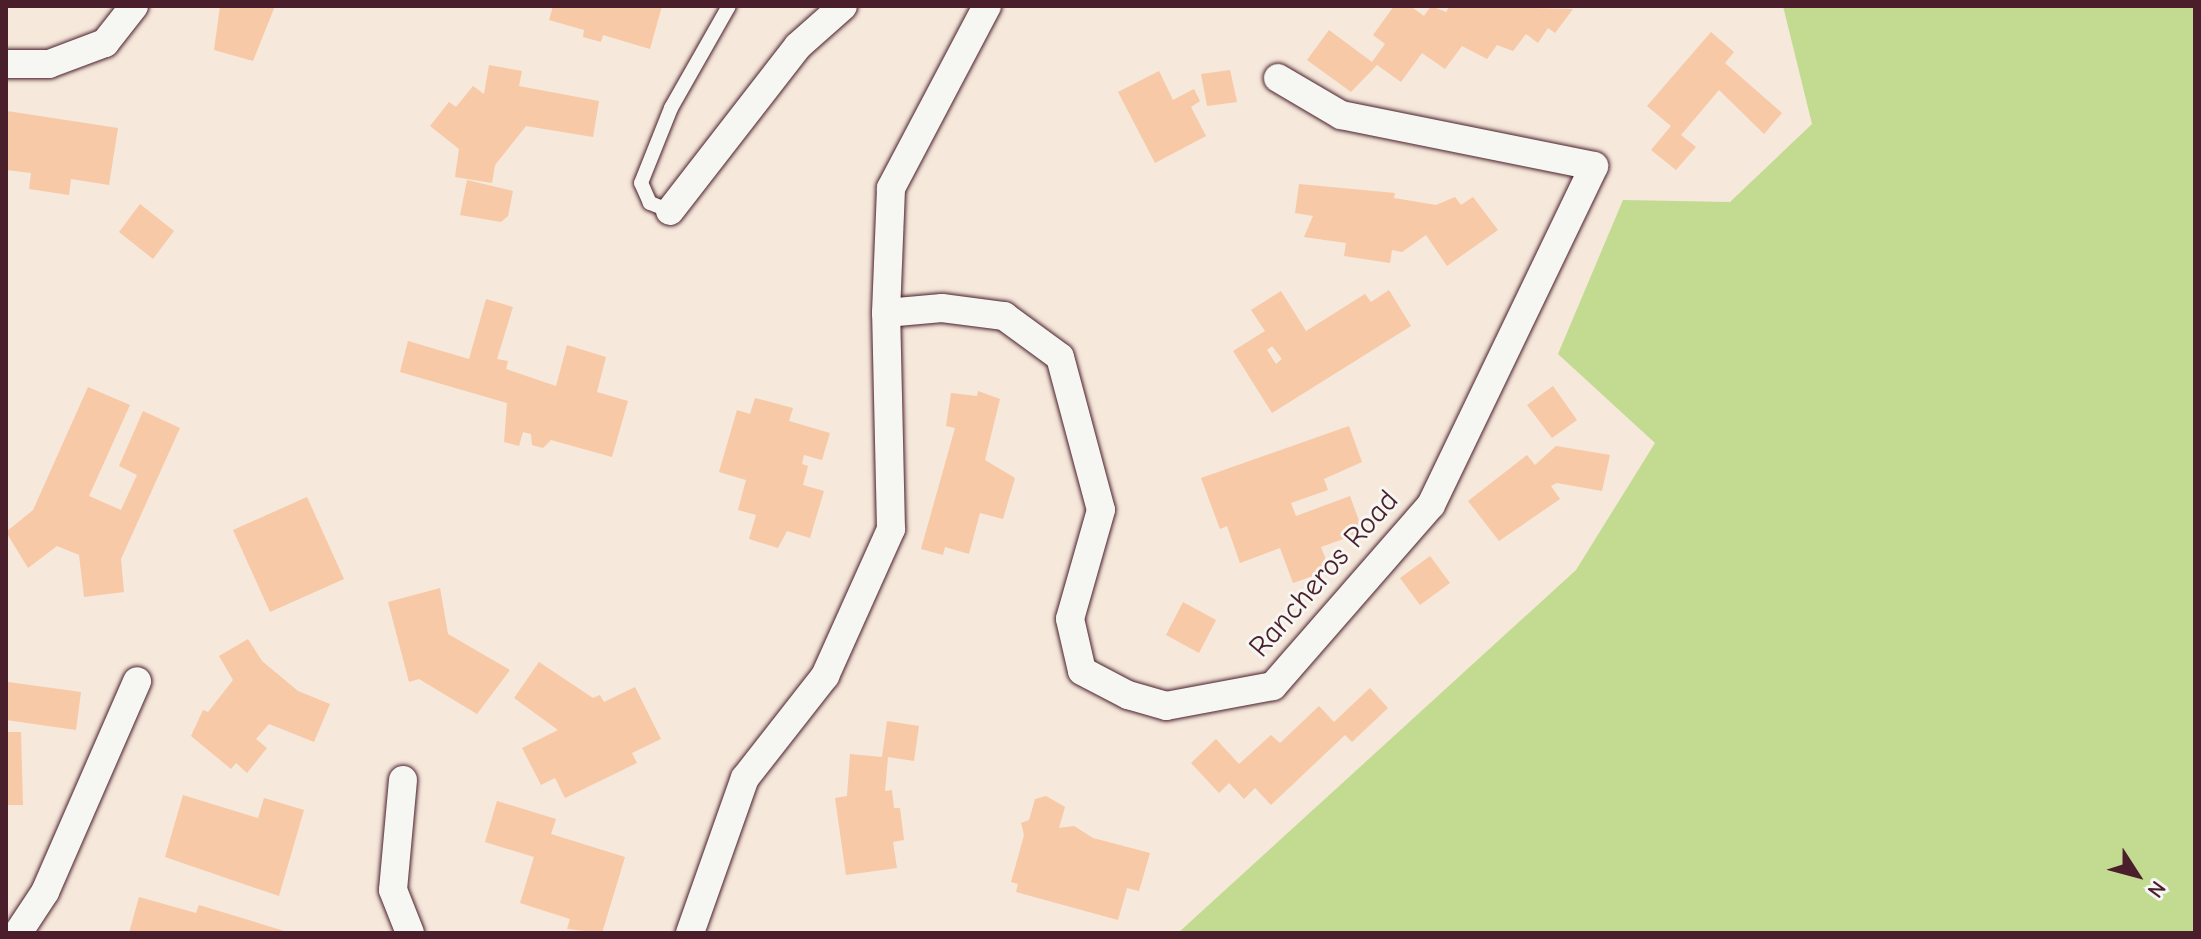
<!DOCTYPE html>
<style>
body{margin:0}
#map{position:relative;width:2201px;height:939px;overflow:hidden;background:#f6e8db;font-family:"Comic Neue",sans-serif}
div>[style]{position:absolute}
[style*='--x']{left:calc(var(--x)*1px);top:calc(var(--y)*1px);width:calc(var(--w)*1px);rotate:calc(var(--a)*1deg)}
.green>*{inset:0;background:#c2db91}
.building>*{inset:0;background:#f7c9a6}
.roads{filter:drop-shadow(0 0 2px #4a1f2b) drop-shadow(0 0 2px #4a1f2b)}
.service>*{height:14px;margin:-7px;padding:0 7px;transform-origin:7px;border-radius:7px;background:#f6f6f2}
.minor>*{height:28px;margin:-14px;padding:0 14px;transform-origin:14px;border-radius:14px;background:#f6f6f2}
span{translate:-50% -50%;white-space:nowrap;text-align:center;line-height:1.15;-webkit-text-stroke:6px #f6f6f2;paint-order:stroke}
.street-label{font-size:30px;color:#4a1f2b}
.frame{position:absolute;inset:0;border:8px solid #4a1f2b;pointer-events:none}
.north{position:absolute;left:2097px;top:835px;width:80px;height:80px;-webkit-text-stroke:6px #f6f6f2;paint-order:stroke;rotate:126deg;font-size:22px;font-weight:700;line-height:32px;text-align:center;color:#4a1f2b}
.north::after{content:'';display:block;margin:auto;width:28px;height:36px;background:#4a1f2b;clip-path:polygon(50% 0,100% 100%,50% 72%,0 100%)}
</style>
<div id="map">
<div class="green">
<i style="clip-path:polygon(1783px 6px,2195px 6px,2195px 933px,1178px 933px,1576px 570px,1655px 443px,1558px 354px,1623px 200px,1730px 202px,1812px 124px)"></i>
</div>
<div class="building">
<i style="clip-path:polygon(220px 6px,275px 6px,253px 61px,214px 50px)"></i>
<i style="clip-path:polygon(553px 6px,662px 6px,650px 49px,603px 35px,601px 42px,583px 37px,584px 30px,549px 20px)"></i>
<i style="clip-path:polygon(1394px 6px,1410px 6px,1424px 16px,1431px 6px,1446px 12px,1450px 6px,1573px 9px,1555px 33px,1548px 28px,1538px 43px,1526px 34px,1513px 51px,1497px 45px,1487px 59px,1462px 46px,1445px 69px,1422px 53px,1401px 82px,1377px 65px,1351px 92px,1307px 60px,1329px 30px,1372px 62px,1385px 44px,1373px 35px)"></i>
<i style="clip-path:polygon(1711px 32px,1734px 52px,1725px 63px,1782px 113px,1764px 134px,1719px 90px,1681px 135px,1696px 147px,1676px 170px,1651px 150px,1671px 126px,1647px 106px)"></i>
<i style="clip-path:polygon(489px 65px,522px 71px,519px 86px,599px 101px,593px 137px,526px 126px,495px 165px,492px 183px,455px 177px,459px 149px,430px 126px,449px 102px,456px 107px,473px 86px,484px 94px)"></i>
<i style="clip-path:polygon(1230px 70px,1237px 102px,1207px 106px,1201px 74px)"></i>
<i style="clip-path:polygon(1159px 71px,1173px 100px,1194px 89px,1200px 101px,1191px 107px,1206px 136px,1155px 163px,1118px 92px)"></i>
<i style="clip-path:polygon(7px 111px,118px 128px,109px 185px,71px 179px,69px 195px,29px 189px,31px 173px,6px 170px)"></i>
<i style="clip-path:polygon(467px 180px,513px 191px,508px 216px,501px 222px,460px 215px)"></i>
<i style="clip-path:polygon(1299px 184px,1395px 193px,1394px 198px,1436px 205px,1455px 197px,1461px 205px,1473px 197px,1498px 230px,1447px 266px,1426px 235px,1402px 252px,1392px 250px,1390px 263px,1344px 256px,1346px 243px,1304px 237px,1313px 216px,1295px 213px)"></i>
<i style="clip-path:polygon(140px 204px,174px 231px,153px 259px,119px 232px)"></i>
<i style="clip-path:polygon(evenodd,1389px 290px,1411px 326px,1272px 413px,1233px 351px,1265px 331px,1251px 310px,1281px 291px,1306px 331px,1365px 294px,1371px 302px,1389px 290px,1272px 346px,1282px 359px,1276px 364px,1267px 350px,1272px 346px)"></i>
<i style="clip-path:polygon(486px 299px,513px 307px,497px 359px,508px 361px,506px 369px,556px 386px,567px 345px,606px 357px,597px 392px,628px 401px,612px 457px,551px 440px,543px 448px,532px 445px,531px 434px,523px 432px,519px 446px,504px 442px,507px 403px,400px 372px,408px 341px,469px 359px)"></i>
<i style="clip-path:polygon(1553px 386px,1577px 420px,1552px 438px,1527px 405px)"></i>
<i style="clip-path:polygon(88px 387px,130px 405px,89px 496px,121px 510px,137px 475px,119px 466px,143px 411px,180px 428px,121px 559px,124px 592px,84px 597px,79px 555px,57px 546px,28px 568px,6px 532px,33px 510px)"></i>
<i style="clip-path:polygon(978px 391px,1000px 399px,985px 460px,1015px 478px,1003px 519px,980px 513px,969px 554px,945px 547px,943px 555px,921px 549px,955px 428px,946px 426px,951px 393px,977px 396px)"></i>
<i style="clip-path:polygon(755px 398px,793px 408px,789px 421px,830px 433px,822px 460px,804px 455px,802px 464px,808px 466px,803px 485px,824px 491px,810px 538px,787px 531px,778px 548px,749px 539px,756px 515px,738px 510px,746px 480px,719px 472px,737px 410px,750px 414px)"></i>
<i style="clip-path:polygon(1349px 426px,1362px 462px,1324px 479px,1328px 490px,1291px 503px,1296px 516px,1350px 496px,1363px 532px,1321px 547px,1330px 570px,1293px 583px,1280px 548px,1240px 563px,1227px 526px,1220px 529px,1201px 478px)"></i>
<i style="clip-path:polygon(1556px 446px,1610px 455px,1602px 491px,1557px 483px,1551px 486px,1560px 499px,1499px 541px,1468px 501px,1527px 455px,1535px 465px)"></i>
<i style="clip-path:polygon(307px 497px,344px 579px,270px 612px,233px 530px)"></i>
<i style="clip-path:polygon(1430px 556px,1450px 583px,1420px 605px,1400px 578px)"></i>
<i style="clip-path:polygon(440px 588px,448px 634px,510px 670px,477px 714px,419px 679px,409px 682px,388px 602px)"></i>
<i style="clip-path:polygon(1183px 602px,1216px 620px,1199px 653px,1166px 635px)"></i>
<i style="clip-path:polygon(248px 639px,262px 661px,298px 691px,330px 704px,314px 742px,269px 724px,256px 739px,267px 748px,247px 773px,236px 763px,231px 769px,191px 736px,203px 710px,208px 712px,233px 680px,219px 656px)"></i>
<i style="clip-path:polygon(539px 662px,593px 698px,600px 695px,604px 702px,635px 687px,661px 739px,632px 753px,637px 763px,565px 798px,555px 778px,541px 785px,522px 748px,558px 730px,514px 698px)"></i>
<i style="clip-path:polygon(8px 682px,81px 692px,76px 730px,6px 720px)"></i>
<i style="clip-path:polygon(1370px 688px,1388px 708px,1352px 742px,1345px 735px,1271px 805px,1255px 788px,1244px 799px,1229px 783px,1219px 793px,1191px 763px,1216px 739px,1239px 764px,1271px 735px,1280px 743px,1319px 706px,1334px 722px)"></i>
<i style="clip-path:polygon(887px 721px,919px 726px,914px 761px,888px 757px,885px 791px,892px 790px,894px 808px,900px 808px,904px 840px,893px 842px,897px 868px,846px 875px,835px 798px,847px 796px,850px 754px,882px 757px)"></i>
<i style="clip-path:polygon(6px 732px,21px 732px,23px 805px,6px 805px)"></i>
<i style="clip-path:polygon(183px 795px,258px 818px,264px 798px,304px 810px,279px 896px,165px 857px)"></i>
<i style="clip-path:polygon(1046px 796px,1065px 807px,1059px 828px,1074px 826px,1093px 838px,1150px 853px,1139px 891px,1127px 888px,1118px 920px,1016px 892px,1018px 884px,1011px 882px,1024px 835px,1021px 823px,1029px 820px,1035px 799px)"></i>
<i style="clip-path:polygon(497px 801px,556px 819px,551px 834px,625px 857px,602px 933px,567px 929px,570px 919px,520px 903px,534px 857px,485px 842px)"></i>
<i style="clip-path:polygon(139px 897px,196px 913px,199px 905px,291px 933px,129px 933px)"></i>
</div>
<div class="roads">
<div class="service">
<i style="--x:670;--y:211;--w:22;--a:-158"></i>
<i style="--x:650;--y:203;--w:22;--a:-114"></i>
<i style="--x:641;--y:183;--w:81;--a:-68.2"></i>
<i style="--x:671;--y:108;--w:117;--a:-60.4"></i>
</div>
<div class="minor">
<i style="--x:6;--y:64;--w:43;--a:0"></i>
<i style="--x:49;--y:64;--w:60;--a:-20.6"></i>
<i style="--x:105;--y:43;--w:47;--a:-51.9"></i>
<i style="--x:670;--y:211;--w:209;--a:-52.2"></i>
<i style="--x:798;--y:46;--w:60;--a:-41.6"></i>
<i style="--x:886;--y:313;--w:56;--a:-5.1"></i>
<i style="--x:942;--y:308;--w:63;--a:7.4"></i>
<i style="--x:1004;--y:316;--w:69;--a:36.2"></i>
<i style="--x:1060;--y:357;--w:158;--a:75"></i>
<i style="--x:1101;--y:510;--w:113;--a:105.9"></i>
<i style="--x:1070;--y:619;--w:53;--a:77"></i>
<i style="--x:1082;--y:671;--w:52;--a:27.6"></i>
<i style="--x:1128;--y:695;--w:40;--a:16"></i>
<i style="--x:1166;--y:706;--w:109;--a:-10.6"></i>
<i style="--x:1273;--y:686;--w:240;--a:-48.9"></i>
<i style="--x:1431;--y:505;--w:376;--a:-64.3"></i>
<i style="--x:1594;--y:166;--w:258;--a:-168.6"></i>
<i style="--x:1341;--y:115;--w:73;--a:-149.6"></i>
<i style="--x:403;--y:780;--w:110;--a:95.2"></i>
<i style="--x:393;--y:890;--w:46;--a:68.4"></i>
<i style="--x:18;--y:933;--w:49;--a:-56.6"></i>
<i style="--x:45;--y:892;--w:230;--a:-66.4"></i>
<i style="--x:690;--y:933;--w:164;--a:-70.5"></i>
<i style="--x:745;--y:778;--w:130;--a:-51.9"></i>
<i style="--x:825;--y:676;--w:161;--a:-65.8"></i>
<i style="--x:891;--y:529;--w:216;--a:-91.3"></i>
<i style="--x:886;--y:313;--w:125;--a:-87.7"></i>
<i style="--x:891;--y:188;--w:206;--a:-62.2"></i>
</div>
</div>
<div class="street-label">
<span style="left:1324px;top:574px;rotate:-49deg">Rancheros Road</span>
</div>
<div class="frame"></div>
<div class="north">N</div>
</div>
